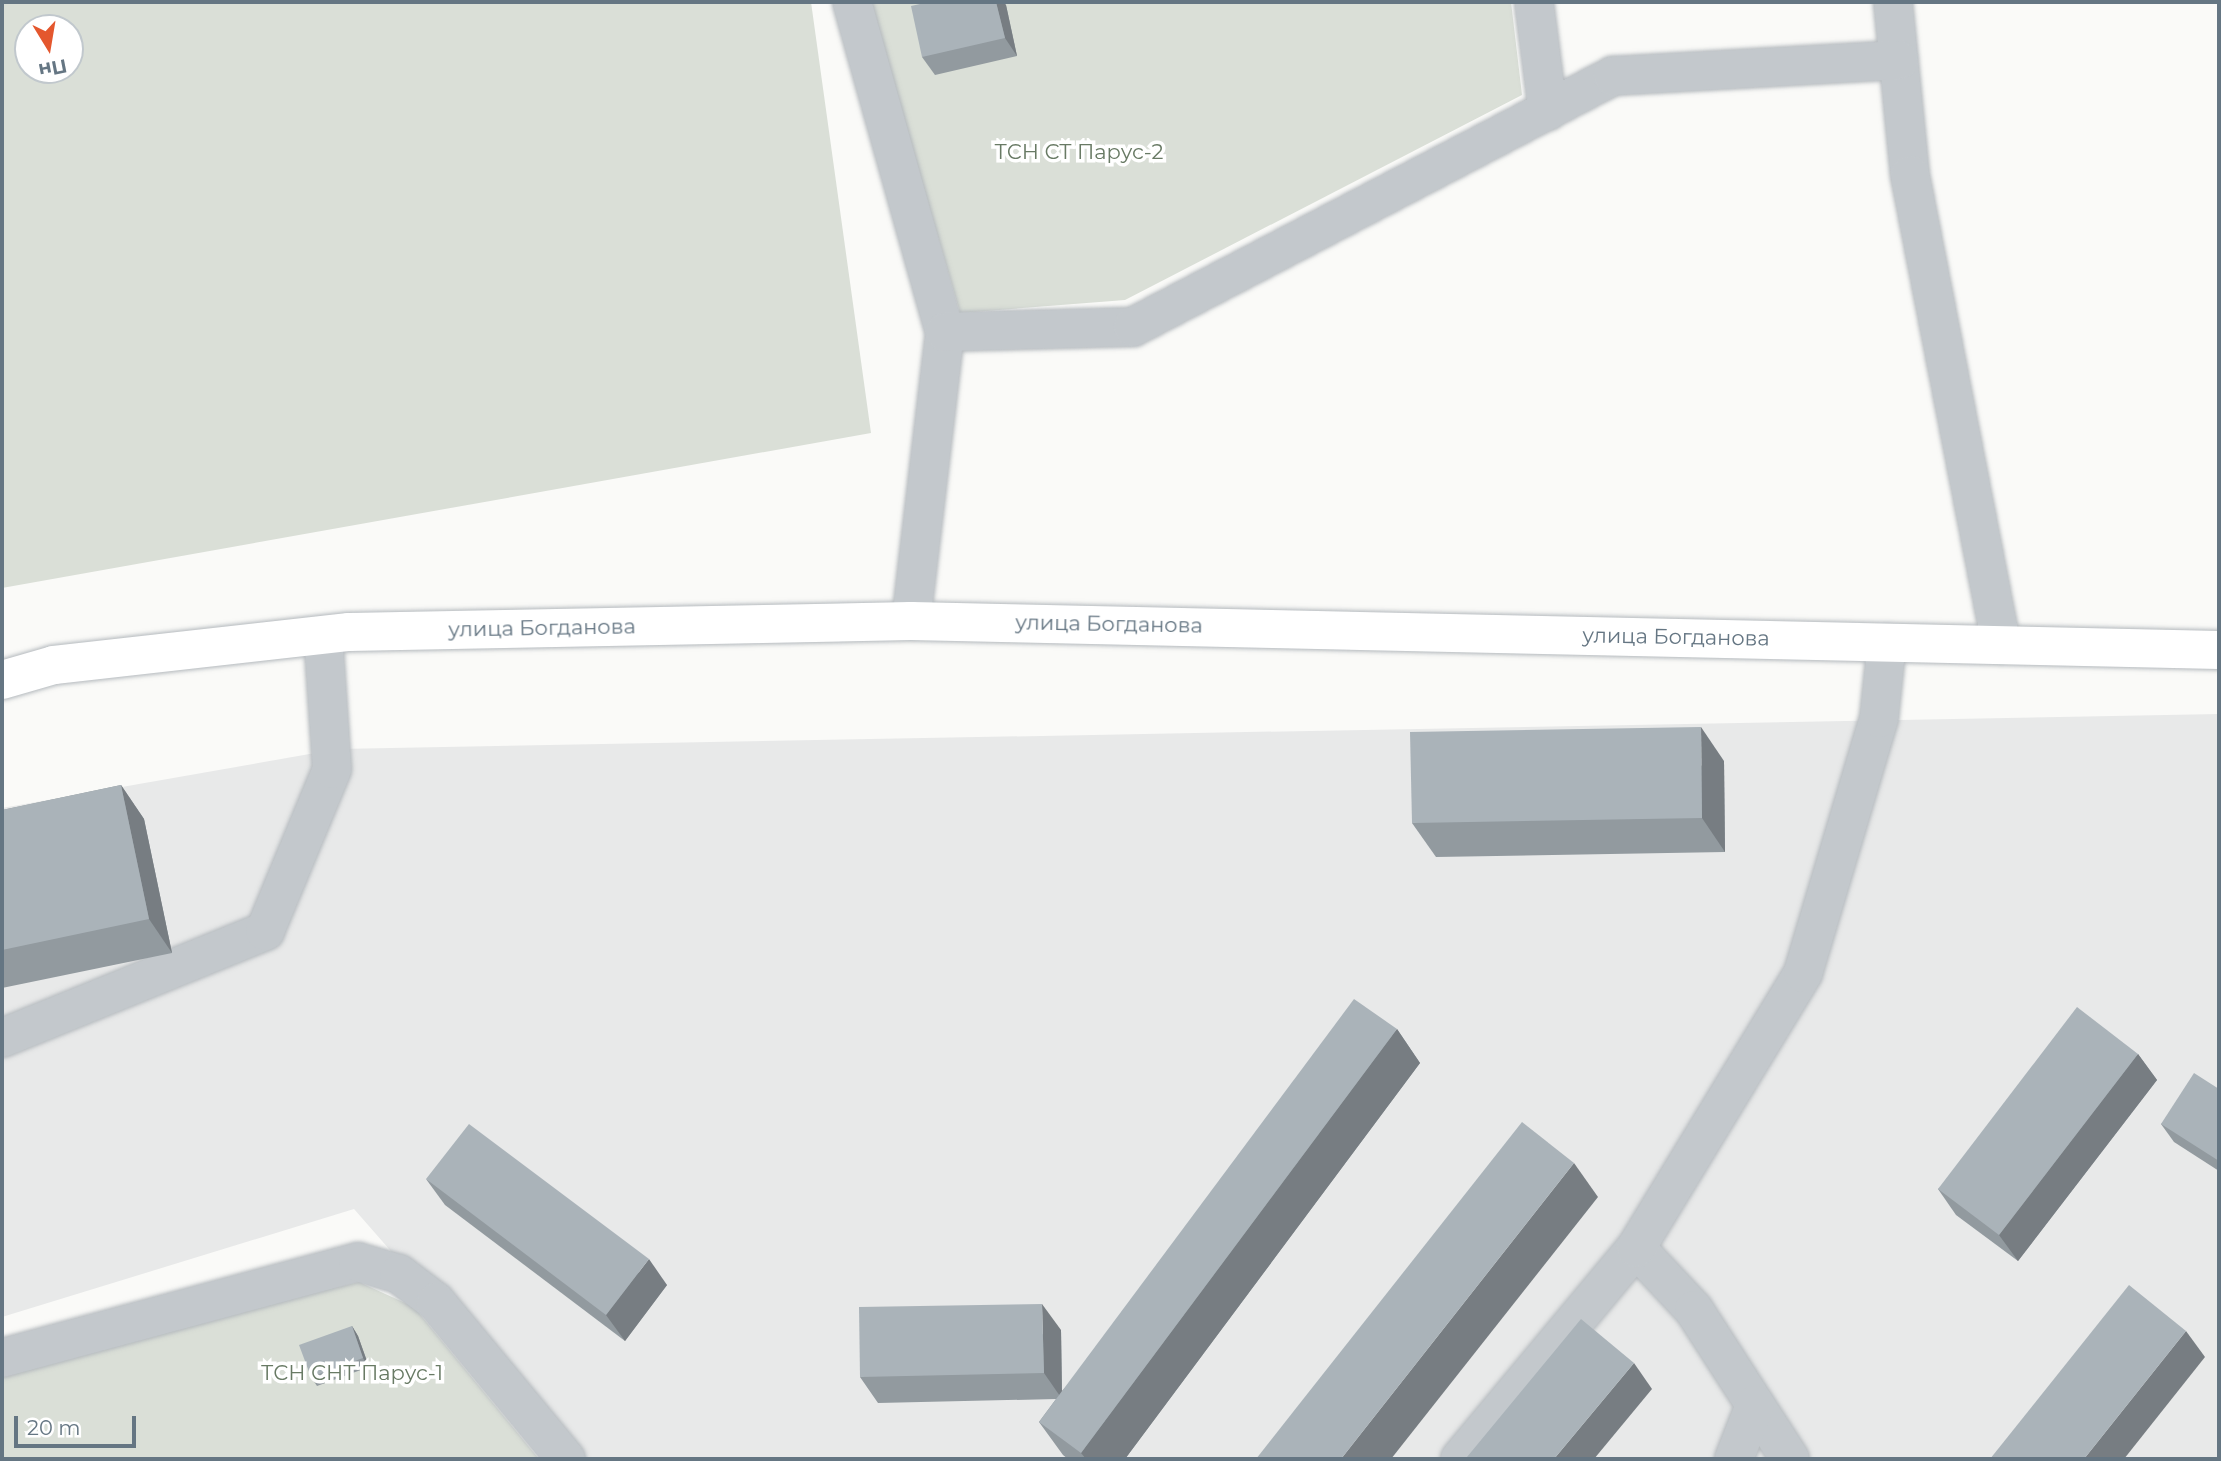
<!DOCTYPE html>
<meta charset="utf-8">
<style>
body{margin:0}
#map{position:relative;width:2221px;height:1461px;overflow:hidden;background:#fafaf8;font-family:Montserrat,sans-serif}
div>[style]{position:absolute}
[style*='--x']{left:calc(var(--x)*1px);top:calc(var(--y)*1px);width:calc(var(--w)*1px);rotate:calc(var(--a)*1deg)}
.built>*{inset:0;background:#e8e9e9}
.green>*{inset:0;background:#dadfd7}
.roads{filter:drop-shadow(0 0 2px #b5babe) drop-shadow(0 0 2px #b5babe)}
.minor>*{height:38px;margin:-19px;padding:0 19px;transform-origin:19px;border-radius:19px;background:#c3c8cc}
.major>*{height:38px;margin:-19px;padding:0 19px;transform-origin:19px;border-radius:19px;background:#fff}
.wall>*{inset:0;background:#929a9f}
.shaded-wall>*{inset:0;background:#777d82}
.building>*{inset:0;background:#aab3b9}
span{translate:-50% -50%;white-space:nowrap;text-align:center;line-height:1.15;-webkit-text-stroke:7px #fff;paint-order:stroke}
.park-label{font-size:21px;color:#687a64}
.street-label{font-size:21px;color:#657683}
.frame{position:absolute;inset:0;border:4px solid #657683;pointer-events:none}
.north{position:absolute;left:14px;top:14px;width:70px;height:70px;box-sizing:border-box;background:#fff;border:2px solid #c1c8cd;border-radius:50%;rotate:169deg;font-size:19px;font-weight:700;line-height:28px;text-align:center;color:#657683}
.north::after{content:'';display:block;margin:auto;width:24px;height:32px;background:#e4572e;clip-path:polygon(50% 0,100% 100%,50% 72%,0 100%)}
.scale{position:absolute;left:14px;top:1416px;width:122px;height:32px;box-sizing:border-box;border:4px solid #657683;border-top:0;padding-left:9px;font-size:21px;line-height:24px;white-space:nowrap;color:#657683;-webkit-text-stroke:5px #fff;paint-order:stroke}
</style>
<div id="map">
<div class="built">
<i style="clip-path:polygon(2219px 714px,2219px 1459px,573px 1459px,354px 1209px,2px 1317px,2px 808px,338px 749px)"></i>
</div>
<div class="green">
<i style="clip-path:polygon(evenodd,2px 2px,811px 2px,871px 433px,2px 588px,2px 2px,28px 28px,70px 28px,70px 70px,28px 70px,28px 28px)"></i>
<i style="clip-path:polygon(870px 2px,1511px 2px,1522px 95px,1125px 300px,960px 313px)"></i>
<i style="clip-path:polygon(359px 1282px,414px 1307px,539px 1459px,2px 1459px,2px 1367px)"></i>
</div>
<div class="roads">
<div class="minor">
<i style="--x:852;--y:2;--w:343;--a:74.3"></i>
<i style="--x:945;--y:332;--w:291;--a:96.7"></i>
<i style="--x:1534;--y:2;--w:110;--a:82.7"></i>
<i style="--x:1893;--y:2;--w:174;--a:84.4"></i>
<i style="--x:1910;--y:175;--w:479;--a:79"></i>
<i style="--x:945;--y:332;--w:188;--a:-1.5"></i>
<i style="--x:1133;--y:327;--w:542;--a:-27.61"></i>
<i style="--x:1613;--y:76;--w:286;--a:-3.2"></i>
<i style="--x:2;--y:1038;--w:284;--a:-22.1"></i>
<i style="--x:265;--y:931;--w:175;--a:-67.5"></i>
<i style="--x:332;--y:769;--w:134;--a:-93.8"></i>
<i style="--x:1636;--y:1248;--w:85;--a:46.9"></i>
<i style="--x:1694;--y:1310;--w:177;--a:57.2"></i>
<i style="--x:2;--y:1358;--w:369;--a:-15.1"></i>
<i style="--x:358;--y:1262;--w:43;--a:16.3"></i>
<i style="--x:399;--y:1274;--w:46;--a:37.1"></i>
<i style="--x:436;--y:1302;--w:204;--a:50.4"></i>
<i style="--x:1460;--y:1459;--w:275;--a:-50.2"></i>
<i style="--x:1636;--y:1248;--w:322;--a:-58.7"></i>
<i style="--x:1803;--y:973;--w:266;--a:-73.4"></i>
<i style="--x:1879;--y:718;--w:76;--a:-84"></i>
<i style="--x:1734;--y:1459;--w:58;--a:-68.7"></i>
</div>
<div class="major">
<i style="--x:2;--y:680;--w:54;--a:-16.1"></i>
<i style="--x:54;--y:665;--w:297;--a:-6.4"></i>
<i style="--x:349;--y:632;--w:562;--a:-1.12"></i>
<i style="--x:911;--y:621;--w:1308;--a:1.27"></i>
</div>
</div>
<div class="wall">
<i style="clip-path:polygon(929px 2px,1003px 2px,1006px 5px,1017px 56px,935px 75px,922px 57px)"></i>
<i style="clip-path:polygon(1724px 761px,1725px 852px,1436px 857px,1412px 823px)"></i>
<i style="clip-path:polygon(121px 785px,144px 819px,172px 953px,2px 988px,2px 810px)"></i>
<i style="clip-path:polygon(1397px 1029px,1420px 1063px,1125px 1459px,1068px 1459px,1063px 1455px,1039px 1422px,1056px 1399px,878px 1403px,860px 1377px,1061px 1330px,1062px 1391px)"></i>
<i style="clip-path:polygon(2138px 1054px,2157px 1080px,2018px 1261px,1956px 1215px,1938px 1189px)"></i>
<i style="clip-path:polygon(2219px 1089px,2219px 1171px,2174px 1142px,2161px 1124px)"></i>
<i style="clip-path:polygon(426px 1179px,667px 1285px,625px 1341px,445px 1205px)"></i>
<i style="clip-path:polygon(352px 1326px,358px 1336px,369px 1367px,317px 1386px,311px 1377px)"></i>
</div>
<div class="shaded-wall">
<i style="clip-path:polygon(996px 2px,1003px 2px,1006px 5px,1017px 56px,1005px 38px)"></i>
<i style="clip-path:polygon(1701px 727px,1724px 761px,1725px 852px,1702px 818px)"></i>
<i style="clip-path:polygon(121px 785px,144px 819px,172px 953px,149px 919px)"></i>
<i style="clip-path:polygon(1397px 1029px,1420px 1063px,1125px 1459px,1086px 1459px,1081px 1453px)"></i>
<i style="clip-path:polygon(2138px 1054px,2157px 1080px,2018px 1261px,1999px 1235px)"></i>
<i style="clip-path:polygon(1574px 1163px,1598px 1197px,1391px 1459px,1341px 1459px)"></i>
<i style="clip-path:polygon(649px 1259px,667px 1285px,625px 1341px,606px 1315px)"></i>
<i style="clip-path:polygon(1042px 1304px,1061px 1330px,1062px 1399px,1044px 1373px)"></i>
<i style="clip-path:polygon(352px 1326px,358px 1336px,369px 1367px,363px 1358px)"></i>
<i style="clip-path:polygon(2186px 1331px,2205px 1357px,2124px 1459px,2084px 1459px)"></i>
<i style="clip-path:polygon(1634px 1363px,1652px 1389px,1594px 1459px,1554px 1459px)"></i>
</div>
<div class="building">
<i style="clip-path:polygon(929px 2px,996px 2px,1005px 38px,922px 57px,911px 6px)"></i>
<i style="clip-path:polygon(1701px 727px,1702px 818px,1412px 823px,1410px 732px)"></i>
<i style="clip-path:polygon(121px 785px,149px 919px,2px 950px,2px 810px)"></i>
<i style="clip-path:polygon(1354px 999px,1397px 1029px,1081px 1453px,1039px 1422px)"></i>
<i style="clip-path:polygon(2077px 1007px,2138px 1054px,1999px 1235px,1938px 1189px)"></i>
<i style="clip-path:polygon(2194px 1073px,2219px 1089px,2219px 1161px,2161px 1124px)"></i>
<i style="clip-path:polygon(1522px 1122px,1574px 1163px,1341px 1459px,1256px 1459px)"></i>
<i style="clip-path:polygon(469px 1124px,649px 1259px,606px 1315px,426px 1179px)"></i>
<i style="clip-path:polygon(2129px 1285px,2186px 1331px,2084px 1459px,1990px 1459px)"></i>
<i style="clip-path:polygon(1042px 1304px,1044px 1373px,860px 1377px,859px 1307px)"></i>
<i style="clip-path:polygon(1581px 1319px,1634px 1363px,1554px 1459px,1470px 1459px,1467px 1457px)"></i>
<i style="clip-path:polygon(352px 1326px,363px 1358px,311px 1377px,299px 1345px)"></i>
</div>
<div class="park-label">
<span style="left:1079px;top:152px">ТСН СТ Парус-2</span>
<span style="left:352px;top:1373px">ТСН СНТ Парус-1</span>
</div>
<div class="street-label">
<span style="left:1109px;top:624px;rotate:1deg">улица Богданова</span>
<span style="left:542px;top:628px;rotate:-1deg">улица Богданова</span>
<span style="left:1676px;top:637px;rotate:1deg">улица Богданова</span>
</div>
<div class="frame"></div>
<div class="north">Пн</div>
<div class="scale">20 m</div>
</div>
